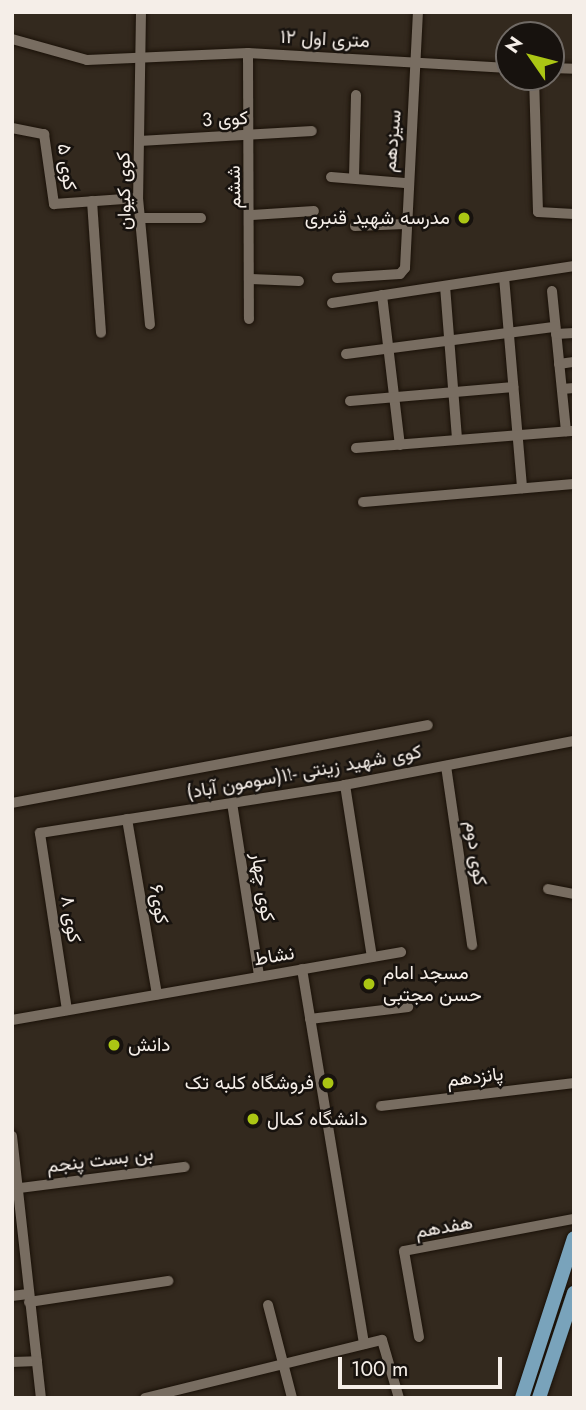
<!DOCTYPE html>
<meta charset="utf-8">
<style>
body{margin:0}
#map{position:relative;width:586px;height:1410px;overflow:hidden;background:#33291e;font-family:Jost,Vazirmatn,sans-serif}
div>[style]{position:absolute}
[style*='--x']{left:calc(var(--x)*1px);top:calc(var(--y)*1px);width:calc(var(--w)*1px);rotate:calc(var(--a)*1deg)}
.roads{filter:drop-shadow(0 0 2px #1a1108) drop-shadow(0 0 2px #1a1108)}
.minor>*{height:10px;margin:-5px;padding:0 5px;transform-origin:5px;border-radius:5px;background:#786d61}
.primary>*{height:14px;margin:-7px;padding:0 7px;transform-origin:7px;border-radius:7px;background:#79a3bb}
.dots>*{width:19px;height:19px;translate:-50% -50%;box-sizing:border-box;border:4px solid #17120e;border-radius:50%}
span{translate:-50% -50%;white-space:nowrap;text-align:center;line-height:1.15;-webkit-text-stroke:5px #17120e;paint-order:stroke}
.street-label{font-size:19px;color:#f5eee8}
.poi-label{font-size:19px;color:#f5eee8}
.right{translate:-100% -50%;text-align:right}
.left{translate:0 -50%;text-align:left}
.frame{position:absolute;inset:0;border:14px solid #f5eee8;pointer-events:none}
.north{position:absolute;left:495px;top:21px;width:70px;height:70px;box-sizing:border-box;background:#17120e;border:2px solid #706a65;border-radius:50%;rotate:305deg;font-size:19px;font-weight:700;line-height:28px;text-align:center;color:#f5eee8}
.north::after{content:'';display:block;margin:auto;width:24px;height:32px;background:#abc614;clip-path:polygon(50% 0,100% 100%,50% 72%,0 100%)}
.scale{position:absolute;left:338px;top:1357px;width:164px;height:32px;box-sizing:border-box;border:4px solid #f5eee8;border-top:0;padding-left:9px;font-size:21px;line-height:24px;white-space:nowrap;color:#f5eee8;-webkit-text-stroke:5px #17120e;paint-order:stroke}
</style>
<div id="map">
<div class="roads">
<div class="minor">
<i style="--x:141;--y:12;--w:186;--a:90.9"></i>
<i style="--x:138;--y:198;--w:127;--a:84.6"></i>
<i style="--x:12;--y:39;--w:78;--a:15.6"></i>
<i style="--x:87;--y:60;--w:161;--a:-2.5"></i>
<i style="--x:248;--y:53;--w:261;--a:3.3"></i>
<i style="--x:248;--y:53;--w:266;--a:89.8"></i>
<i style="--x:551;--y:68;--w:23;--a:2"></i>
<i style="--x:534;--y:77;--w:135;--a:88.3"></i>
<i style="--x:538;--y:212;--w:36;--a:3"></i>
<i style="--x:12;--y:128;--w:33;--a:11"></i>
<i style="--x:44;--y:134;--w:71;--a:81.9"></i>
<i style="--x:54;--y:204;--w:84;--a:-4.1"></i>
<i style="--x:140;--y:141;--w:172;--a:-3.3"></i>
<i style="--x:331;--y:177;--w:74;--a:4.6"></i>
<i style="--x:354;--y:177;--w:82;--a:-88.6"></i>
<i style="--x:92;--y:201;--w:132;--a:86.1"></i>
<i style="--x:252;--y:215;--w:62;--a:-3.7"></i>
<i style="--x:141;--y:218;--w:60;--a:0"></i>
<i style="--x:355;--y:226;--w:50;--a:-2.3"></i>
<i style="--x:504;--y:277;--w:212;--a:85.1"></i>
<i style="--x:337;--y:278;--w:63;--a:-3.6"></i>
<i style="--x:400;--y:274;--w:8;--a:-50"></i>
<i style="--x:405;--y:268;--w:256;--a:-87.1"></i>
<i style="--x:251;--y:279;--w:48;--a:2.4"></i>
<i style="--x:445;--y:286;--w:154;--a:85.5"></i>
<i style="--x:552;--y:291;--w:141;--a:84.3"></i>
<i style="--x:382;--y:295;--w:151;--a:83.2"></i>
<i style="--x:332;--y:303;--w:245;--a:-8.7"></i>
<i style="--x:556;--y:334;--w:18;--a:-3"></i>
<i style="--x:346;--y:354;--w:211;--a:-7.4"></i>
<i style="--x:559;--y:364;--w:15;--a:-8"></i>
<i style="--x:562;--y:389;--w:12;--a:-5"></i>
<i style="--x:350;--y:401;--w:164;--a:-4.9"></i>
<i style="--x:356;--y:448;--w:219;--a:-4.5"></i>
<i style="--x:363;--y:502;--w:212;--a:-4.9"></i>
<i style="--x:446;--y:766;--w:181;--a:81.7"></i>
<i style="--x:345;--y:785;--w:174;--a:81.1"></i>
<i style="--x:12;--y:803;--w:423;--a:-10.6"></i>
<i style="--x:232;--y:803;--w:175;--a:81.1"></i>
<i style="--x:127;--y:819;--w:178;--a:80.3"></i>
<i style="--x:548;--y:889;--w:26;--a:11"></i>
<i style="--x:302;--y:969;--w:380;--a:80.6"></i>
<i style="--x:67;--y:1010;--w:179;--a:-98.7"></i>
<i style="--x:40;--y:833;--w:309;--a:-8.9"></i>
<i style="--x:345;--y:785;--w:233;--a:-10.9"></i>
<i style="--x:310;--y:1019;--w:99;--a:-7"></i>
<i style="--x:12;--y:1020;--w:395;--a:-9.9"></i>
<i style="--x:381;--y:1106;--w:194;--a:-6.8"></i>
<i style="--x:12;--y:1136;--w:264;--a:83.7"></i>
<i style="--x:20;--y:1188;--w:166;--a:-7.3"></i>
<i style="--x:12;--y:1296;--w:16;--a:-7"></i>
<i style="--x:29;--y:1302;--w:141;--a:-8.6"></i>
<i style="--x:268;--y:1305;--w:96;--a:75.5"></i>
<i style="--x:419;--y:1337;--w:87;--a:-99.9"></i>
<i style="--x:404;--y:1251;--w:173;--a:-10.7"></i>
<i style="--x:12;--y:1362;--w:25;--a:-2"></i>
<i style="--x:145;--y:1398;--w:244;--a:-13.8"></i>
<i style="--x:382;--y:1340;--w:60;--a:73.7"></i>
</div>
<div class="primary">
<i style="--x:522;--y:1398;--w:168;--a:-72"></i>
<i style="--x:539;--y:1398;--w:111;--a:-71.6"></i>
</div>
</div>
<div class="dots">
<i style="left:464px;top:218px;background:#abc614"></i>
<i style="left:369px;top:984px;background:#abc614"></i>
<i style="left:114px;top:1045px;background:#abc614"></i>
<i style="left:328px;top:1083px;background:#abc614"></i>
<i style="left:253px;top:1119px;background:#abc614"></i>
</div>
<div class="street-label">
<span style="left:325px;top:39px;rotate:3deg">۱۲ متری اول</span>
<span style="left:225px;top:119px;rotate:-3deg">کوی 3</span>
<span style="left:392px;top:141px;rotate:-85deg">سیزدهم</span>
<span style="left:67px;top:167px;rotate:82deg">کوی ۵</span>
<span style="left:234px;top:187px;rotate:-91deg">ششم</span>
<span style="left:124px;top:191px;rotate:-91deg">کوی کیوان</span>
<span style="left:304px;top:772px;rotate:-10deg">کوی شهید زینتی -۱۱(سومون آباد)</span>
<span style="left:476px;top:853px;rotate:82deg">کوی دوم</span>
<span style="left:263px;top:887px;rotate:81deg">کوی چهار</span>
<span style="left:159px;top:904px;rotate:81deg">کوی۶</span>
<span style="left:71px;top:919px;rotate:81deg">کوی ۸</span>
<span style="left:274px;top:956px;rotate:-10deg">نشاط</span>
<span style="left:475px;top:1077px;rotate:-7deg">پانزدهم</span>
<span style="left:100px;top:1160px;rotate:-7deg">بن بست پنجم</span>
<span style="left:444px;top:1227px;rotate:-10deg">هفدهم</span>
</div>
<div class="poi-label">
<span class="right" style="left:450px;top:218px">مدرسه شهید قنبری</span>
<span class="left" style="left:383px;top:984px">مسجد امام<br>حسن مجتبی</span>
<span class="left" style="left:128px;top:1045px">دانش</span>
<span class="right" style="left:314px;top:1083px">فروشگاه کلبه تک</span>
<span class="left" style="left:267px;top:1119px">دانشگاه کمال</span>
</div>
<div class="frame"></div>
<div class="north">N</div>
<div class="scale">100 m</div>
</div>
